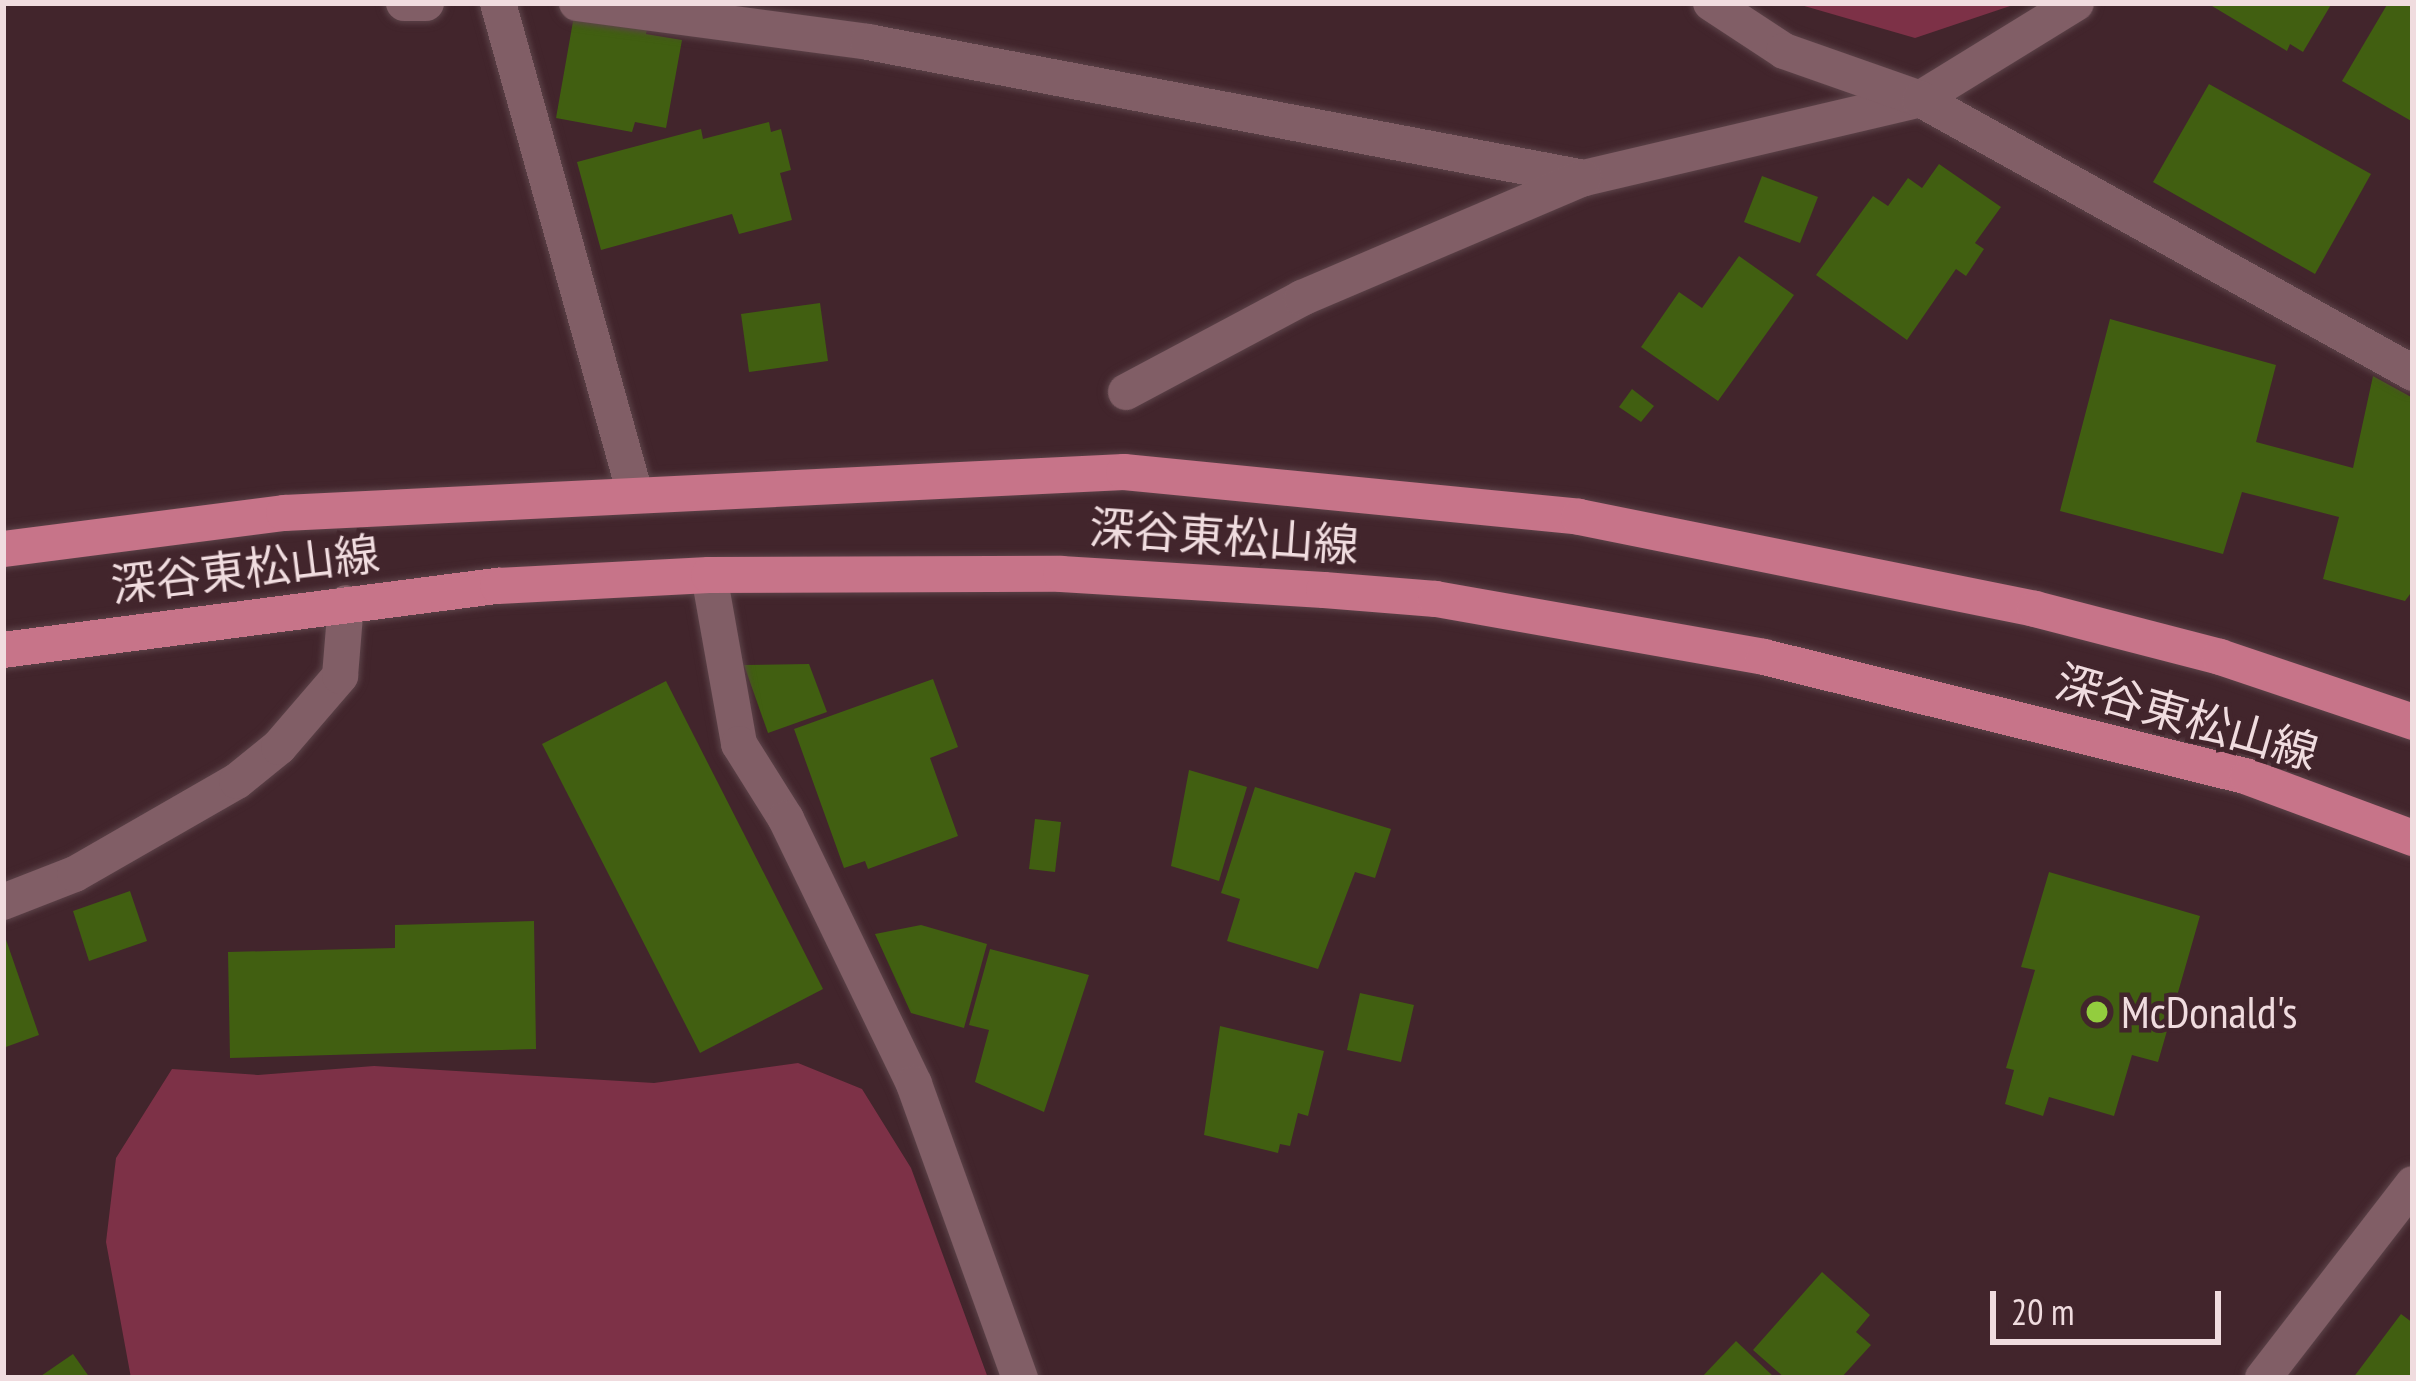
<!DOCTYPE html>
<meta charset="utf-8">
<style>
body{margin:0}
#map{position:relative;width:2416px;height:1381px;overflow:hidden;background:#42252c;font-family:"PT Sans Narrow","Noto Sans JP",sans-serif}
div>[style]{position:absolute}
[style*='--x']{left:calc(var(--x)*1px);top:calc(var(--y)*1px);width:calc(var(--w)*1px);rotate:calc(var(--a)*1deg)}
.green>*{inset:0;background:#7d3147}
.building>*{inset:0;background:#415f11}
.roads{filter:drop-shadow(0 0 3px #5c4349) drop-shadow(0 0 3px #5c4349)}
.street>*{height:36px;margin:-18px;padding:0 18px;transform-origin:18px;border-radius:18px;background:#815e66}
.primary>*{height:36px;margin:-18px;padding:0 18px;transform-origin:18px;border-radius:18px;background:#c77489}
.dots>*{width:33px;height:33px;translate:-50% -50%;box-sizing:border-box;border:6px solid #42252c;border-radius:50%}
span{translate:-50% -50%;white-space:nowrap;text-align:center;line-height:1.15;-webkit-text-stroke:9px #42252c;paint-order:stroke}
.street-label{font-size:45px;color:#f0dcdf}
.poi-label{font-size:45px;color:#f0dcdf}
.left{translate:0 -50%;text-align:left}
.frame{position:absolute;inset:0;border:6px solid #f0dcdf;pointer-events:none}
.scale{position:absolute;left:1990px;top:1291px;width:231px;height:54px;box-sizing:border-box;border:6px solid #f0dcdf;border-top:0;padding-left:15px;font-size:36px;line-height:42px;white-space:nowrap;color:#f0dcdf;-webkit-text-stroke:9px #42252c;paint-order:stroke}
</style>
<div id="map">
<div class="green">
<i style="clip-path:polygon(1794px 3px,2019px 3px,1915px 38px)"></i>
<i style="clip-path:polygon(798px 1063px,862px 1089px,911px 1168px,988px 1378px,131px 1378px,106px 1242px,116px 1158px,172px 1069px,258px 1075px,374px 1066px,654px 1083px)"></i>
</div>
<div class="building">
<i style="clip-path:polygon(2207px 3px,2332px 3px,2303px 52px,2290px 44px,2287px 51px)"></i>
<i style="clip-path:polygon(2388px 3px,2413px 3px,2413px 122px,2342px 81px)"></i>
<i style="clip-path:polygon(575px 10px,648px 24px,646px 34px,682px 40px,666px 128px,635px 122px,632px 132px,556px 118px)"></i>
<i style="clip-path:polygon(2209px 84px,2371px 174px,2315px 274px,2153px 182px)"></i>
<i style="clip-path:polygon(769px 122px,771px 132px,781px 129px,791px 170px,780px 173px,792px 220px,739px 234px,732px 214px,601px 250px,577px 162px,701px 129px,703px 139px)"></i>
<i style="clip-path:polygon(1939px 164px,2001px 207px,1975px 243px,1984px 249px,1966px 276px,1956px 269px,1907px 340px,1816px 275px,1873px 196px,1888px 206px,1908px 178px,1922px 188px)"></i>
<i style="clip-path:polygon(1762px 176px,1818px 197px,1800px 243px,1744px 222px)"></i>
<i style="clip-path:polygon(1739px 256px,1794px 295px,1718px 401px,1641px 347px,1679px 292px,1702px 308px)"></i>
<i style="clip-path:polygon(820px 303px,828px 361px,749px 372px,741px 314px)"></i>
<i style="clip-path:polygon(2110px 319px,2276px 365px,2256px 442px,2353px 468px,2373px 376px,2413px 398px,2413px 590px,2405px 601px,2323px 579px,2339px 517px,2242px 492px,2223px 554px,2060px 511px)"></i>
<i style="clip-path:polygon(1632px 389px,1654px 406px,1641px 422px,1619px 407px)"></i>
<i style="clip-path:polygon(809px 664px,827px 712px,768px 733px,744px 665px)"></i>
<i style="clip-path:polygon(933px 679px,958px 747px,930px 758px,958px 836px,868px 869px,865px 861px,844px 868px,794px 729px)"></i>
<i style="clip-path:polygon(666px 681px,823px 989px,700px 1053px,542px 744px)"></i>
<i style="clip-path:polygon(1189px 770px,1247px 787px,1219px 881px,1171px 866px)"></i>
<i style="clip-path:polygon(1255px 787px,1391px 829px,1375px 878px,1355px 872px,1318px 969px,1227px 941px,1240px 899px,1221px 893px)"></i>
<i style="clip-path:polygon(1035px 819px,1061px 822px,1055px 872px,1029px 869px)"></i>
<i style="clip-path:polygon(2049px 872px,2200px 916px,2158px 1062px,2132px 1055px,2114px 1116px,2049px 1097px,2043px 1116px,2005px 1104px,2014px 1070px,2006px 1068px,2035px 970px,2021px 967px)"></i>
<i style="clip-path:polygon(130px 891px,147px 941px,89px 961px,73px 911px)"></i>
<i style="clip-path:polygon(534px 921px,536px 1049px,230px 1058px,228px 952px,395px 948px,395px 925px)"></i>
<i style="clip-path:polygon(921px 925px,987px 944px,964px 1028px,911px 1013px,875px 934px)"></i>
<i style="clip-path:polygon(3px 931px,39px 1035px,3px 1048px)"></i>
<i style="clip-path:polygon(990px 949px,1089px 975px,1044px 1112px,975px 1082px,989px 1030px,969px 1025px)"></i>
<i style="clip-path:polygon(1360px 993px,1414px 1005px,1401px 1062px,1347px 1050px)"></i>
<i style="clip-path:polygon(1220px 1026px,1324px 1051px,1308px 1116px,1298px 1113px,1290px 1146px,1280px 1144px,1278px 1153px,1204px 1135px)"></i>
<i style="clip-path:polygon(1822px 1272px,1870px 1315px,1856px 1332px,1871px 1345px,1841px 1378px,1785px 1378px,1753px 1350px)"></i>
<i style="clip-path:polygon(2401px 1314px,2413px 1323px,2413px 1378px,2353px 1378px)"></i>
<i style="clip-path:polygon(1736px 1341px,1775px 1378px,1701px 1378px)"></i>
<i style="clip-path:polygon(73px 1354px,90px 1378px,38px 1378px)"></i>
</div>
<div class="roads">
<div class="street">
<i style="--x:404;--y:3;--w:22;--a:0"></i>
<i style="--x:498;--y:3;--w:506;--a:74.4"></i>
<i style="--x:577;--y:3;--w:294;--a:7.6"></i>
<i style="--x:868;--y:42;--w:729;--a:10.75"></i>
<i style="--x:1584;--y:178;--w:345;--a:-13.2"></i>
<i style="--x:1920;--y:99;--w:183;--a:-31.6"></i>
<i style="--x:1711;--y:3;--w:87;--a:33.3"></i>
<i style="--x:1784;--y:51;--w:144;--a:19.4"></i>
<i style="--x:1920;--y:99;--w:564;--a:29.06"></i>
<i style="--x:1126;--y:392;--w:200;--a:-28.1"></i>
<i style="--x:1302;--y:298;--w:306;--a:-23.1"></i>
<i style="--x:709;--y:575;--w:172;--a:79.9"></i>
<i style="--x:739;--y:744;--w:89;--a:57.9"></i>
<i style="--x:786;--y:819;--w:294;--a:64.2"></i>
<i style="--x:914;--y:1084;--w:313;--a:70.2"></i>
<i style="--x:3;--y:902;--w:77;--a:-21.3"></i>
<i style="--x:75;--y:874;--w:187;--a:-29.9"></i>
<i style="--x:237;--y:781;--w:54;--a:-39"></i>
<i style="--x:279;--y:747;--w:94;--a:-49.3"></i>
<i style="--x:340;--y:676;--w:73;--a:-85.3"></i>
<i style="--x:2263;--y:1378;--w:245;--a:-52.3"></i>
</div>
<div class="primary">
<i style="--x:3;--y:549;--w:283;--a:-7.3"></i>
<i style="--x:284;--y:513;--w:841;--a:-2.79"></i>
<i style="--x:1124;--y:472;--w:457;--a:5.6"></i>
<i style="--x:1579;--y:517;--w:465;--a:11.4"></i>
<i style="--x:2035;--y:609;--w:191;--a:14.5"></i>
<i style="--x:2220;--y:657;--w:204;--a:18.6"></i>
<i style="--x:3;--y:650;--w:499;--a:-7.4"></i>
<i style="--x:498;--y:586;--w:211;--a:-3"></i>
<i style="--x:709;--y:575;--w:352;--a:-0.2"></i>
<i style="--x:1061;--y:574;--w:263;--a:3.5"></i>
<i style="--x:1324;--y:590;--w:112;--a:4.6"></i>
<i style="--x:1436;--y:599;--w:333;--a:10"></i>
<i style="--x:1764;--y:657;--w:499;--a:13.9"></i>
<i style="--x:2248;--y:777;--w:176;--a:20.3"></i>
</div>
</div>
<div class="dots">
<i style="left:2097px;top:1012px;background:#93cd3e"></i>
</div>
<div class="street-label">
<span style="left:1224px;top:536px;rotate:4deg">深谷東松山線</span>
<span style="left:245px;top:569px;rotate:-7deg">深谷東松山線</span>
<span style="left:2187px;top:717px;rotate:16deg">深谷東松山線</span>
</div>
<div class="poi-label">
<span class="left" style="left:2121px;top:1012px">McDonald's</span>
</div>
<div class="frame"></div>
<div class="scale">20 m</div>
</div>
